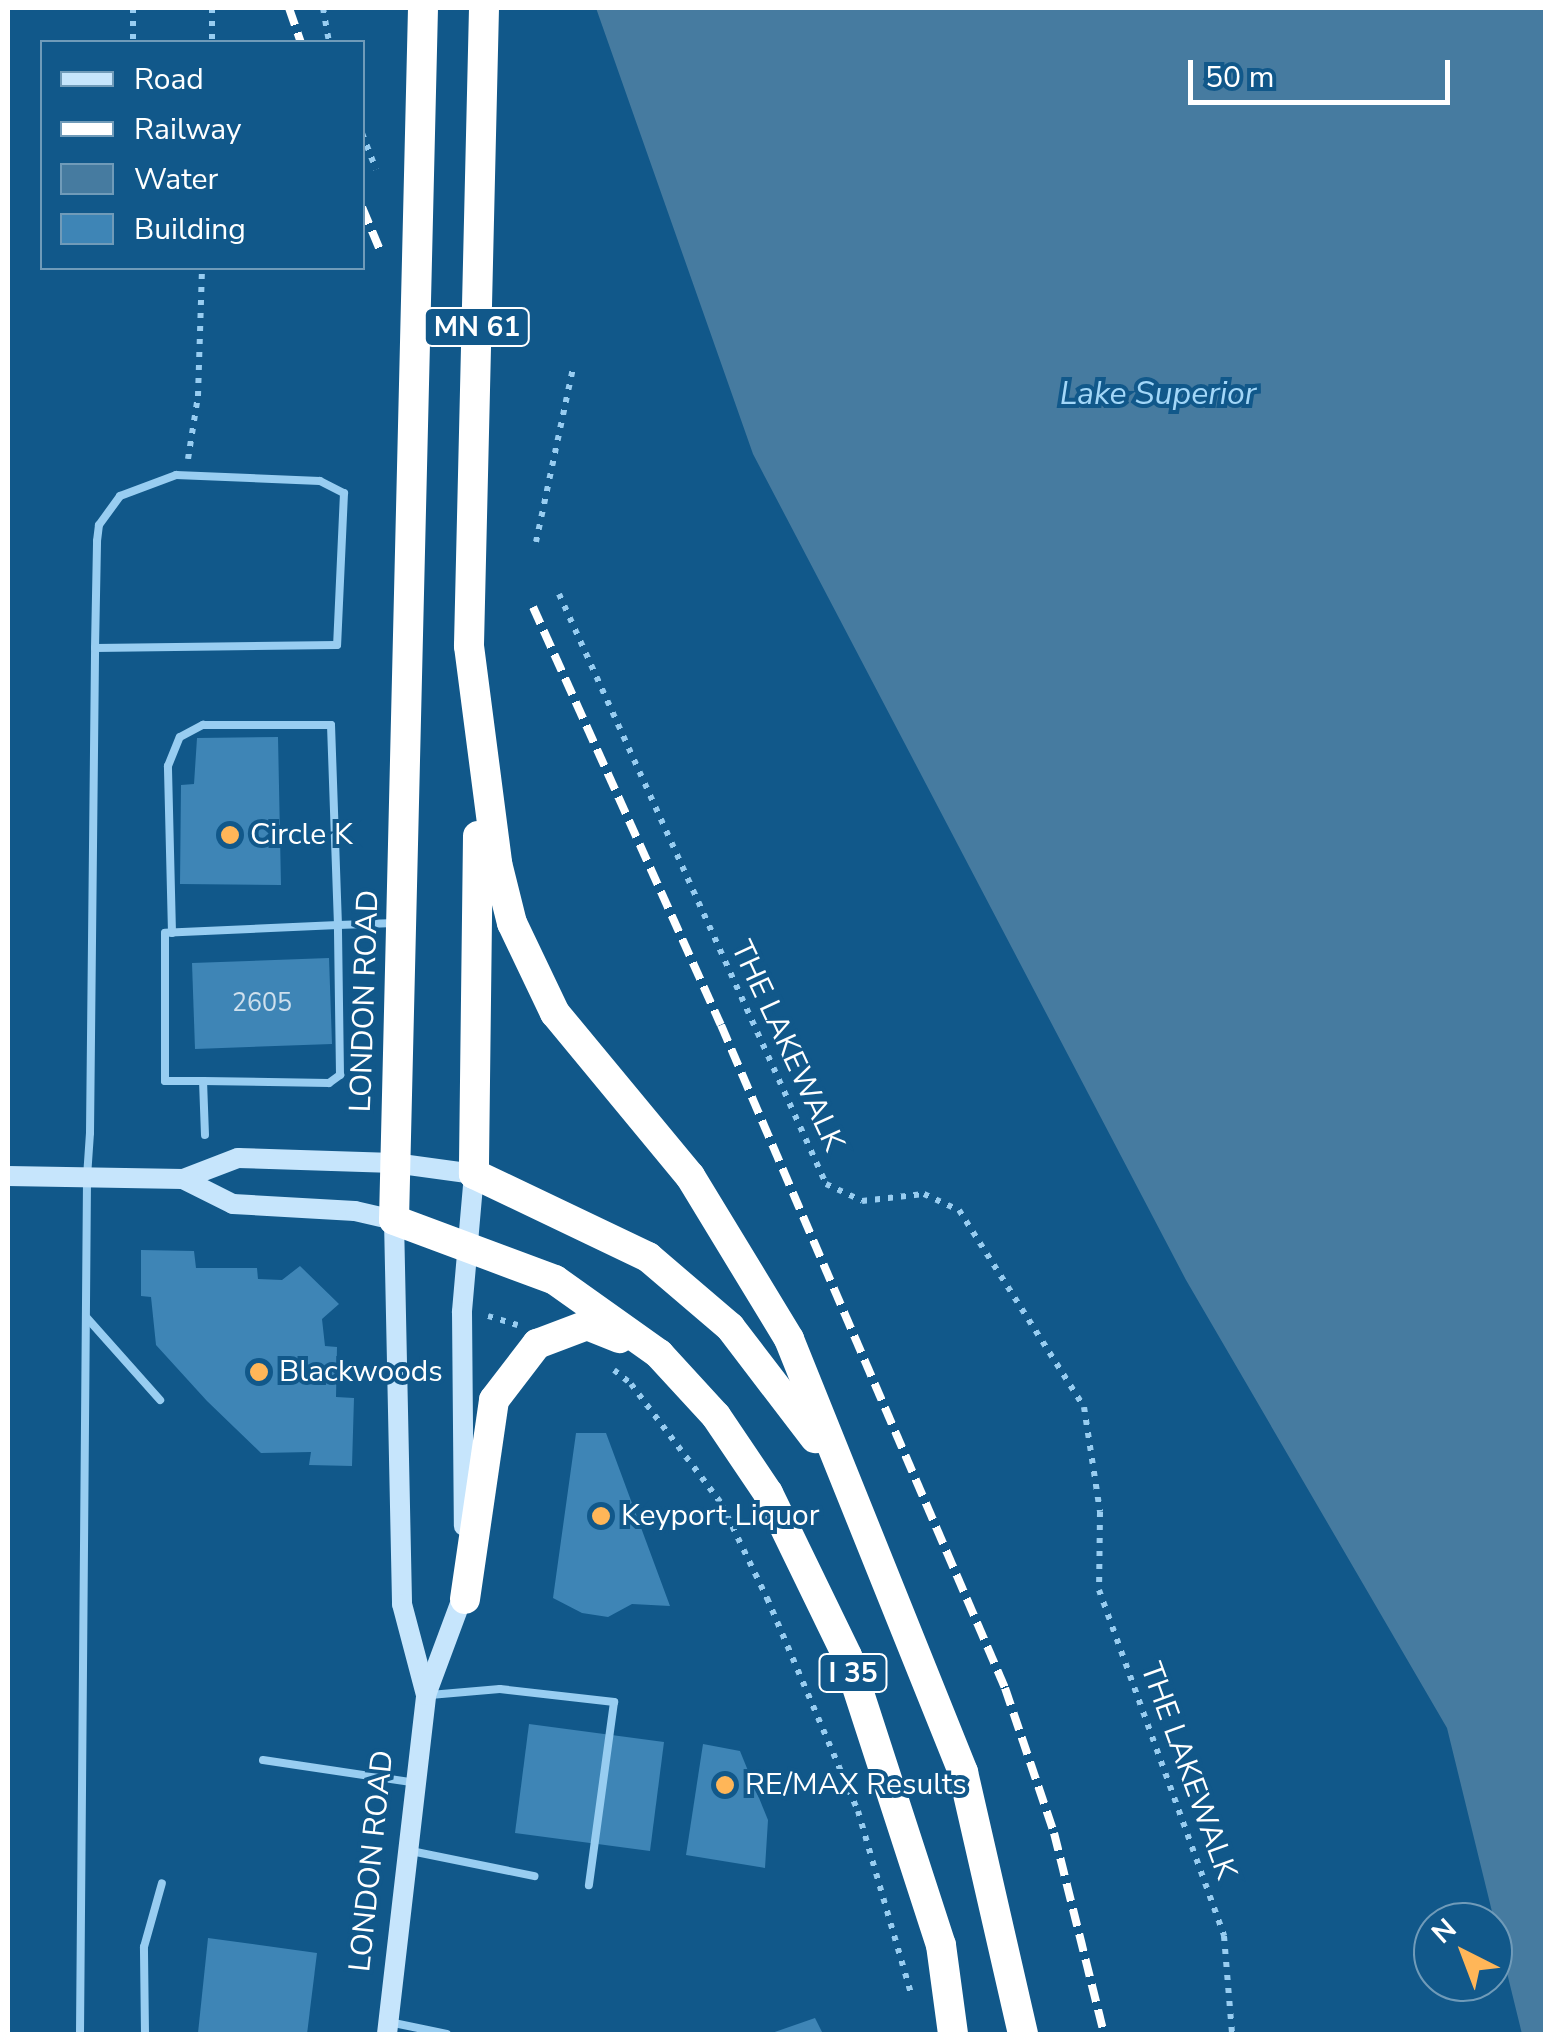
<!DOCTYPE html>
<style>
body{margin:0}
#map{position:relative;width:1553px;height:2042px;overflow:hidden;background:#11588a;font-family:"Nunito Sans",sans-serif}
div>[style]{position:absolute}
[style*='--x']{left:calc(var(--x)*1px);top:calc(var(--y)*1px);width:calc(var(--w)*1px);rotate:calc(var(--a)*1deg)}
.water>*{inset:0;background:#467ba0}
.building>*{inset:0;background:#3e85b6}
.path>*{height:6px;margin-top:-3px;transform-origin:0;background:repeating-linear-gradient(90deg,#98cdf1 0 5px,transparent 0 13px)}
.lane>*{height:8px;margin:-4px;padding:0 4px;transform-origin:4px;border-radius:4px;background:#98cdf1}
.secondary>*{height:20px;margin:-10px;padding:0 10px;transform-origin:10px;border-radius:10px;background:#c6e5fc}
.highway>*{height:30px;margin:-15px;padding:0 15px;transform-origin:15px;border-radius:15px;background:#fff}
.rail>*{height:8px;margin-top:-4px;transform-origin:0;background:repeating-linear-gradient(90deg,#fff 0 18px,transparent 0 26px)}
.dots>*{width:28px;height:28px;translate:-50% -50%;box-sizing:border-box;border:5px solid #11588a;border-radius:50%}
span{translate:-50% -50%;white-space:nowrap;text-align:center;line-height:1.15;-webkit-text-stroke:8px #11588a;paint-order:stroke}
.number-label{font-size:25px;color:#cfe0ed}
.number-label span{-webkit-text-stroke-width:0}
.shield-label span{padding:2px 8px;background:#11588a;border:2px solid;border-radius:8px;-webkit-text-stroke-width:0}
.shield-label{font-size:28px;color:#fff;font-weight:700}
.poi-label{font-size:30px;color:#fff}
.left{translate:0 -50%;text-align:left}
.street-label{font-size:30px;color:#fff}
.water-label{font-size:32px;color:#a3d7f8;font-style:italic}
.frame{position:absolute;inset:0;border:10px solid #fff;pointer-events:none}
.legend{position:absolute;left:40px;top:40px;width:325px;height:230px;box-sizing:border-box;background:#11588a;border:2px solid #709bb9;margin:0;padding:12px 18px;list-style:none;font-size:30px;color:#fff}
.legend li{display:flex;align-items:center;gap:20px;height:50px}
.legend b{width:50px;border:2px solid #709bb9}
.north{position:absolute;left:1413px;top:1902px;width:100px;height:100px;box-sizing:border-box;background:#11588a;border:2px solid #709bb9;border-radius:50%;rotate:318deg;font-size:28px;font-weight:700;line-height:40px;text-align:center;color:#fff}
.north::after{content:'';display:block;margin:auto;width:35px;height:45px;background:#ffb658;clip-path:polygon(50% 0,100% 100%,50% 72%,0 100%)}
.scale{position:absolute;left:1188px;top:60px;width:262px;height:45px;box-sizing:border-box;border:5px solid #fff;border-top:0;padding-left:12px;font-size:30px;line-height:35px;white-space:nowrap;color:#fff;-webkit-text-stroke:8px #11588a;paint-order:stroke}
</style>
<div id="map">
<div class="water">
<i style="clip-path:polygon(596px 8px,1545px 8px,1545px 2034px,1522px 2034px,1447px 1728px,1186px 1280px,753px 454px)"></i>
</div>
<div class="building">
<i style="clip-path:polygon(278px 737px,281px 885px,180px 884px,181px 785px,194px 784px,197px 738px)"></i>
<i style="clip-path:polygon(329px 958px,332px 1044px,195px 1049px,192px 963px)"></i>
<i style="clip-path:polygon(141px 1250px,194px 1251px,196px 1268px,257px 1268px,258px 1279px,282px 1280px,300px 1266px,339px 1304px,322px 1319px,325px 1346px,337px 1347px,336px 1397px,354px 1398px,352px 1466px,309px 1465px,311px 1452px,261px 1453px,207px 1401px,156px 1345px,151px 1297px,141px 1296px)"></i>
<i style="clip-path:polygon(576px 1433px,606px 1433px,670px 1606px,632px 1604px,608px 1617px,582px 1613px,553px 1598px)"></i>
<i style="clip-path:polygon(529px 1724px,664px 1742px,650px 1851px,515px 1833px)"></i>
<i style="clip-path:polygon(703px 1744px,740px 1751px,768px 1820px,765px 1868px,686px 1855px)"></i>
<i style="clip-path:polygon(208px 1938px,317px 1953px,307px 2034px,198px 2033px)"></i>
<i style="clip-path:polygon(815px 2018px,823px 2034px,769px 2034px)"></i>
</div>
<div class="path">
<i style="--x:133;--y:8;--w:34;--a:90"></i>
<i style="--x:212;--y:8;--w:34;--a:90"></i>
<i style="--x:323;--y:8;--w:35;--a:80"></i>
<i style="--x:362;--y:133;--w:39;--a:69"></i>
<i style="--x:188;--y:459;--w:64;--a:-81"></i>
<i style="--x:198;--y:396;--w:128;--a:-88.2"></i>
<i style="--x:536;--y:542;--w:178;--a:-78"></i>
<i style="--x:559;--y:594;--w:648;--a:65.65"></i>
<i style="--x:826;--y:1184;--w:40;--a:25"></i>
<i style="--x:862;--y:1201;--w:62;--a:-6.4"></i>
<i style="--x:924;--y:1194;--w:38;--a:25"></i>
<i style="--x:959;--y:1210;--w:233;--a:57.6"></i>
<i style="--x:1084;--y:1407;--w:106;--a:81.3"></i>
<i style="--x:1100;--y:1512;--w:78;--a:90.7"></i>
<i style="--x:1099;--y:1590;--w:368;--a:70.1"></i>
<i style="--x:1224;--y:1936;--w:98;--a:85.3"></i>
<i style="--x:488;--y:1316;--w:31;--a:17"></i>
<i style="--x:614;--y:1370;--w:22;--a:39"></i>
<i style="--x:631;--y:1384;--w:149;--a:52.9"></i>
<i style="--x:721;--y:1503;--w:106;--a:64.2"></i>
<i style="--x:767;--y:1598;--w:232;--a:66.9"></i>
<i style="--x:858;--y:1811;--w:194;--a:73.8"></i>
</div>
<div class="lane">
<i style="--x:172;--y:933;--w:167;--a:-91.4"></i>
<i style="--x:168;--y:766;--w:31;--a:-68"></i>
<i style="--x:180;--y:737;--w:26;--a:-28"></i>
<i style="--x:203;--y:725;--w:128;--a:0"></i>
<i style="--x:331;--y:725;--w:200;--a:88"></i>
<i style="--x:338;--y:925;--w:173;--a:177.4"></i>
<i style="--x:165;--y:933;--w:148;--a:90"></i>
<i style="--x:165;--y:1081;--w:38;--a:0"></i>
<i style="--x:205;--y:1135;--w:54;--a:-92.1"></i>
<i style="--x:203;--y:1081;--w:126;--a:0.9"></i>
<i style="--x:329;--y:1083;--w:14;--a:-36"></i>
<i style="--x:340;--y:1075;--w:150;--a:-90.8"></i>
<i style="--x:338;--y:925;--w:57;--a:-2"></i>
<i style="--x:87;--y:1318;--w:110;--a:48.3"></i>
<i style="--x:430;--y:1695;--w:70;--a:-4.9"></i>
<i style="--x:500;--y:1689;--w:115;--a:6.5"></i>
<i style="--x:614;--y:1702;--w:185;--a:97.8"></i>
<i style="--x:263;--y:1760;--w:155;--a:8.5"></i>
<i style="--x:411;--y:1851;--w:126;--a:11.5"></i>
<i style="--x:389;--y:2022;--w:59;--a:11.7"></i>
<i style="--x:80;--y:2034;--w:857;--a:-89.53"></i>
<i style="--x:87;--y:1177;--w:44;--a:-86.1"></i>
<i style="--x:90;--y:1133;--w:485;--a:-89.4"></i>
<i style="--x:95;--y:648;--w:107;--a:-88.9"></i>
<i style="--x:97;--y:541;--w:16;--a:-83"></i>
<i style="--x:99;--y:525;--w:36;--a:-54"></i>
<i style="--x:120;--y:496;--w:60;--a:-20.6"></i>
<i style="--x:176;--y:475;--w:144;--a:2.4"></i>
<i style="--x:320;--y:481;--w:27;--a:27"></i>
<i style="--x:344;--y:493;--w:152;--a:92.6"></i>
<i style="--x:337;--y:645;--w:242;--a:179.3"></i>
<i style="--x:145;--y:2034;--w:87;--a:-90.7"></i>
<i style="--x:144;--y:1947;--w:66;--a:-74.3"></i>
</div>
<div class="secondary">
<i style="--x:8;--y:1176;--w:175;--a:1"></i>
<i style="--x:183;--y:1179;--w:59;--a:-20.9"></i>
<i style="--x:238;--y:1158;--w:156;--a:1.8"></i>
<i style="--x:394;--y:1163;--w:81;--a:7.8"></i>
<i style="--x:474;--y:1174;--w:139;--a:95"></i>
<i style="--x:462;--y:1312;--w:214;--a:89.5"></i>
<i style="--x:183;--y:1179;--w:56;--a:26.6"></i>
<i style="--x:233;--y:1204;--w:122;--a:3.3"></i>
<i style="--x:355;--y:1211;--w:40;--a:13"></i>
<i style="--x:394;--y:1220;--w:384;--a:88.8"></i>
<i style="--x:402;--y:1604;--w:94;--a:75.2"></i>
<i style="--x:387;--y:2034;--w:341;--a:-83.4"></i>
<i style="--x:426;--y:1695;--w:112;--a:-69.6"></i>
</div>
<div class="highway">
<i style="--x:423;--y:8;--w:1212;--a:91.37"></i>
<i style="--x:394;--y:1220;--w:172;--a:20.4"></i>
<i style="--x:555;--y:1280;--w:128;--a:35.4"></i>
<i style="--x:659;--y:1354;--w:84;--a:47.4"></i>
<i style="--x:716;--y:1416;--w:93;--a:56"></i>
<i style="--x:768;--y:1493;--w:181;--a:64.1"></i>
<i style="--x:847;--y:1656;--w:304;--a:72"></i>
<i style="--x:941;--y:1945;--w:90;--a:82.3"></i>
<i style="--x:484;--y:8;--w:638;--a:91.35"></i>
<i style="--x:469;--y:646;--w:219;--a:82.6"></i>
<i style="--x:497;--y:863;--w:62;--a:76"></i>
<i style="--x:512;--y:923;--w:100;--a:64.5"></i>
<i style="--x:555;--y:1013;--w:212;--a:50.4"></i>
<i style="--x:690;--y:1176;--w:191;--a:58.7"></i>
<i style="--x:789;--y:1339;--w:467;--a:68.1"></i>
<i style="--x:963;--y:1772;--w:269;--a:77.1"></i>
<i style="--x:478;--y:836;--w:338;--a:90.7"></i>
<i style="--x:474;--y:1174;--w:193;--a:25.5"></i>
<i style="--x:648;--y:1257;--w:108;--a:40.5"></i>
<i style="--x:730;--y:1327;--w:140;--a:52.6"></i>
<i style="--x:465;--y:1599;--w:201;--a:-81.7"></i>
<i style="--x:494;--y:1400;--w:71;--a:-52.5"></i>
<i style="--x:537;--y:1344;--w:53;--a:-20.8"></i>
<i style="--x:587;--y:1325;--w:35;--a:22"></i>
</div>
<div class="rail">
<i style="--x:289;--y:8;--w:36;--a:71"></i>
<i style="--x:362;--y:207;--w:47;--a:67.3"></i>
<i style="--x:533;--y:607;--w:458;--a:65.8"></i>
<i style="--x:721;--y:1025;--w:721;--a:66.81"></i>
<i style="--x:1005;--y:1688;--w:153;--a:71.3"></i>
<i style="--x:1054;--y:1833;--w:207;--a:76"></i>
</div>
<div class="dots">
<i style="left:230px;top:835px;background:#ffb658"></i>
<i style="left:259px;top:1372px;background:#ffb658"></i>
<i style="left:601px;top:1516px;background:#ffb658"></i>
<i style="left:725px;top:1785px;background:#ffb658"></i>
</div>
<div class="number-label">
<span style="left:262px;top:1003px">2605</span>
</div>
<div class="shield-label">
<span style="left:477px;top:327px">MN 61</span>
<span style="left:853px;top:1673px">I 35</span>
</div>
<div class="poi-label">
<span class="left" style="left:250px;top:835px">Circle K</span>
<span class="left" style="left:279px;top:1372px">Blackwoods</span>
<span class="left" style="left:621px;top:1516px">Keyport Liquor</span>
<span class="left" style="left:745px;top:1785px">RE/MAX Results</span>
</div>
<div class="street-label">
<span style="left:365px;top:1001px;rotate:-88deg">LONDON ROAD</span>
<span style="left:787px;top:1046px;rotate:65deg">THE LAKEWALK</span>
<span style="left:1188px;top:1771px;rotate:70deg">THE LAKEWALK</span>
<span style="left:372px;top:1861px;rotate:-84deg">LONDON ROAD</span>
</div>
<div class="water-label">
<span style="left:1158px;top:394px">Lake Superior</span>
</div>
<div class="frame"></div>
<ul class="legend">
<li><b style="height:12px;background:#c6e5fc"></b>Road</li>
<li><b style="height:12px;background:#fff"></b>Railway</li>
<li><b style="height:28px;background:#467ba0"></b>Water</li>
<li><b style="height:28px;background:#3e85b6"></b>Building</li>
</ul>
<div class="north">N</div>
<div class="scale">50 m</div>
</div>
